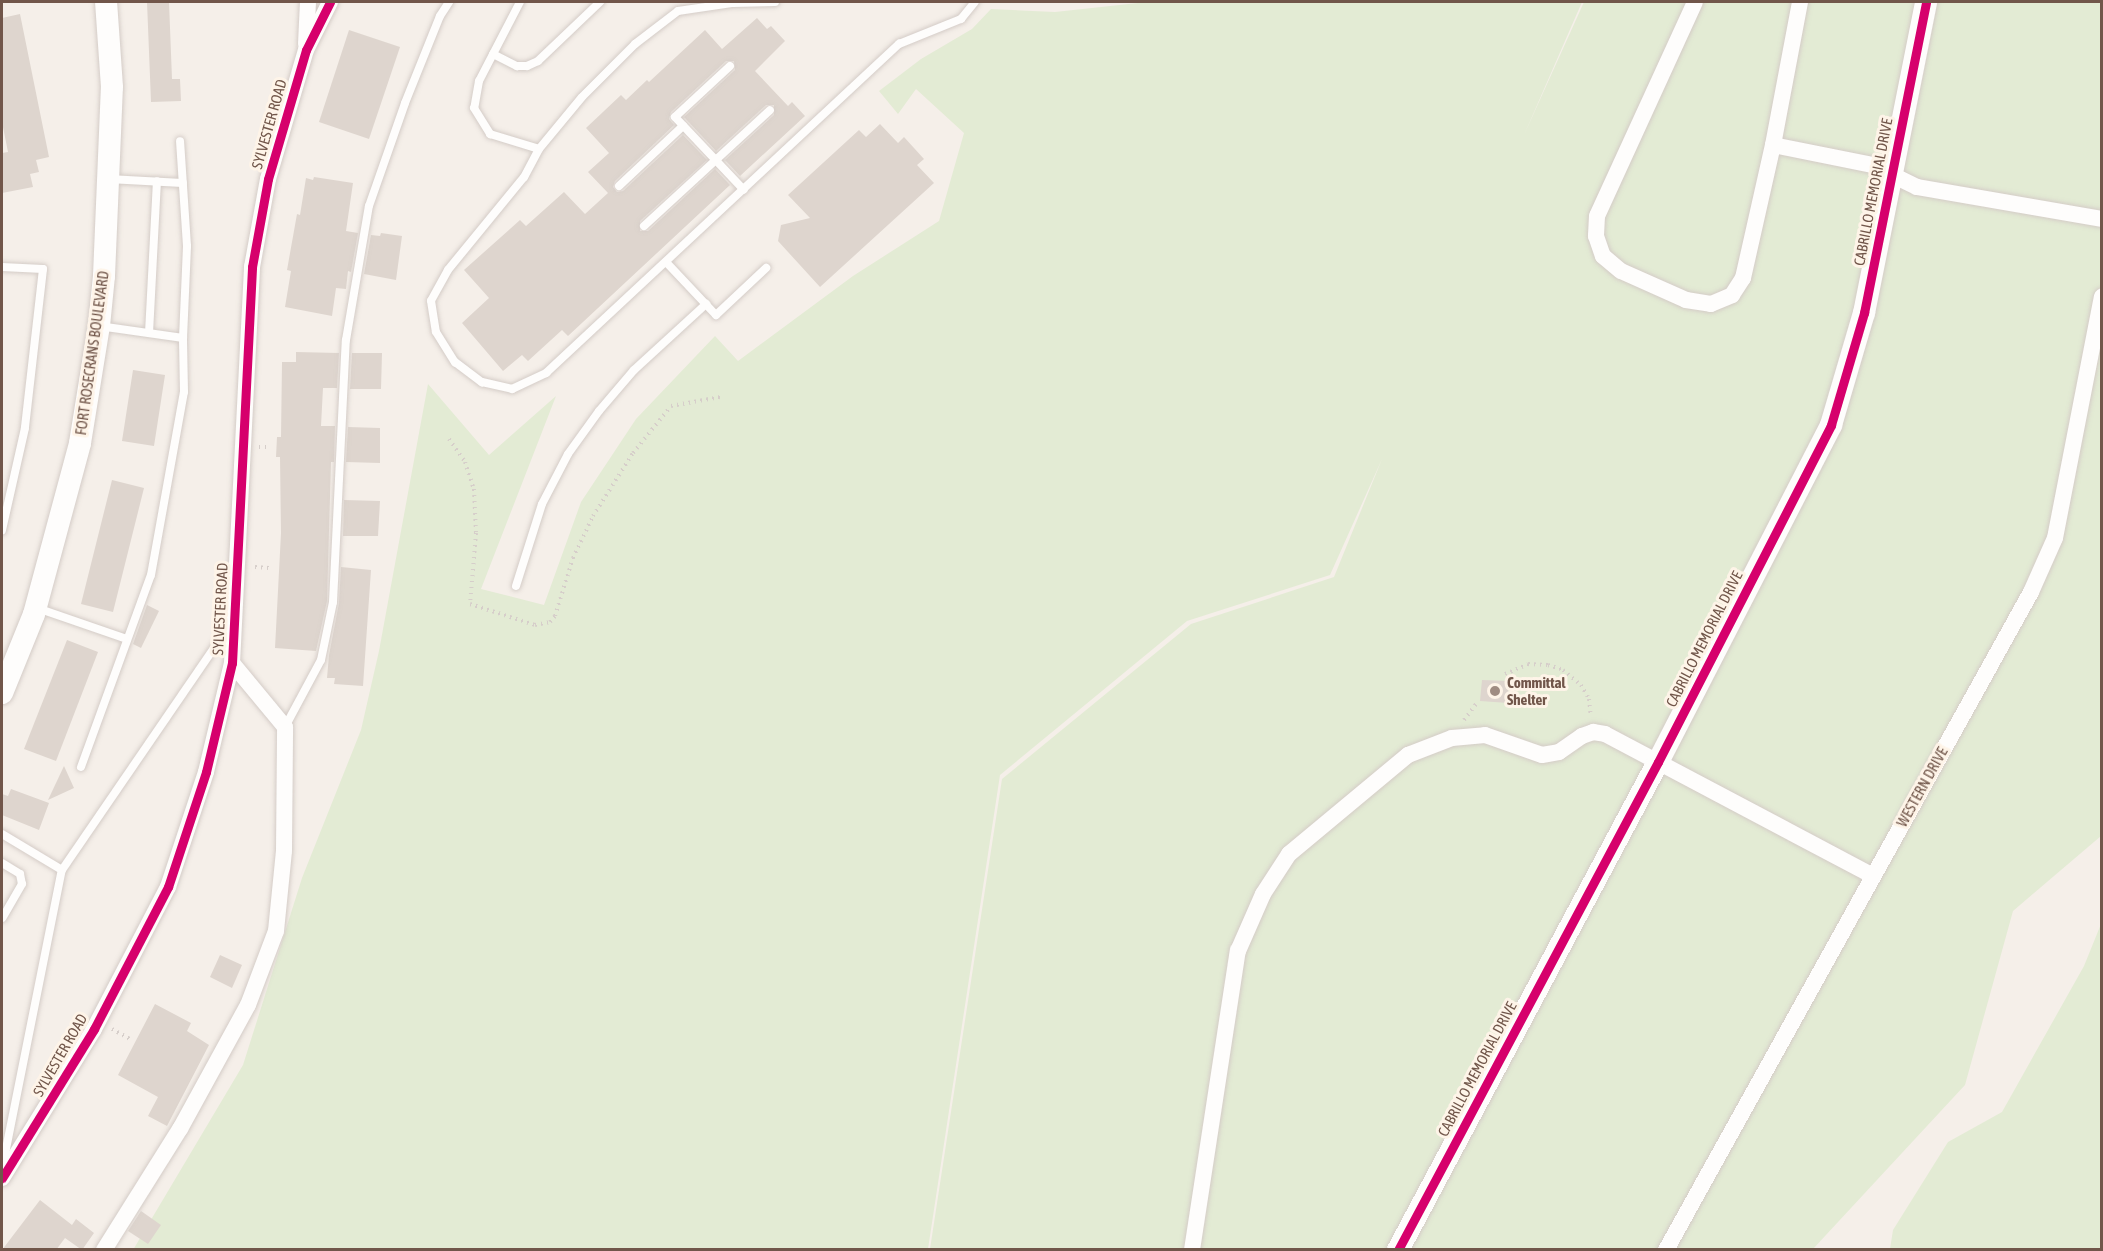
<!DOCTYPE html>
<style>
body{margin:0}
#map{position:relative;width:2103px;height:1251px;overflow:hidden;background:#f5efe9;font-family:"Asap Condensed",sans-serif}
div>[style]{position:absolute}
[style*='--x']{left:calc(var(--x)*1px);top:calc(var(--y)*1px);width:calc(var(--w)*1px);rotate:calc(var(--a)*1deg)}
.green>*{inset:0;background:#e3ebd4}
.building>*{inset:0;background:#ded5ce}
.path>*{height:4px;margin-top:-2px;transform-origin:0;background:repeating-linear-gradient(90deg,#d6ceca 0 1.5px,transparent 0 6px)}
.roads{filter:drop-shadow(0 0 2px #d4ccc7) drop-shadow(0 0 2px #d4ccc7)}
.lane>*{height:8px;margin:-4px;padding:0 4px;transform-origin:4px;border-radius:4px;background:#fefdfc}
.street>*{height:16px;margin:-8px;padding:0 8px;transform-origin:8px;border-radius:8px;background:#fefdfc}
.secondary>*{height:22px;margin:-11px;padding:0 11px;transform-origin:11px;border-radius:11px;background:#fefdfc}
.cycleway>*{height:9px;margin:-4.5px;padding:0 4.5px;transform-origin:4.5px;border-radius:4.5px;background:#d6006c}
.dots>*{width:16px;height:16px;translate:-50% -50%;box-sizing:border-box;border:3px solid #fef4e8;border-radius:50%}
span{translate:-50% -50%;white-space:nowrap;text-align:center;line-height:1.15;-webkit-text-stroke:6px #fef4e8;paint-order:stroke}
.street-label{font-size:15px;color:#71564a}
.poi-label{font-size:15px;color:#71564a;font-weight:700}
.left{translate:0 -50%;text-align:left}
.frame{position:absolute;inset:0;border:3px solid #71564a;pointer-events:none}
</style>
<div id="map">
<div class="green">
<i style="clip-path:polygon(1147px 2px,1582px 2px,1524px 135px,1584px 2px,2101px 2px,2101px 836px,2013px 911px,1965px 1085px,1813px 1249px,930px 1249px,1002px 779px,1191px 624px,1334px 577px,1382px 459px,1330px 575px,1187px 621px,1000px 775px,928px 1249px,133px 1250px,243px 1065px,302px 878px,361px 730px,379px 651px,428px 384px,489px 455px,556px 396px,481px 589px,544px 605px,581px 502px,636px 419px,715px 336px,738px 361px,853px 276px,939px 221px,964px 133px,916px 89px,898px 114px,879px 91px,921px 59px,972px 29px,991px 9px,1055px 12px)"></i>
<i style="clip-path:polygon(2101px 924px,2101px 1249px,1890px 1249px,1893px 1230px,1948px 1142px,2002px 1112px,2084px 966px)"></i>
</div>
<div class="building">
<i style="clip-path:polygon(147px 2px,169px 2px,172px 79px,180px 79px,181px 101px,151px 102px)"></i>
<i style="clip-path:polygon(20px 14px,49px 157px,36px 160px,39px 172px,30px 174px,33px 187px,2px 193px,2px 153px,8px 152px,2px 122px,2px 18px)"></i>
<i style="clip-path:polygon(757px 18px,767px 29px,771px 26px,785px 41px,755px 71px,788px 106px,792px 102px,805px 116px,740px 176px,725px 160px,774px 115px,774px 105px,766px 105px,716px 151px,684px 117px,735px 70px,734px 61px,726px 61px,671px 112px,669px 119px,674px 125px,615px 181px,613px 187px,617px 192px,623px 191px,683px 135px,707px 160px,640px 221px,640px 231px,648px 231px,715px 169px,730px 185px,568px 336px,562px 330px,528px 361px,522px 355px,503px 371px,462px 323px,489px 298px,464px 270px,520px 220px,526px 226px,564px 192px,585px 214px,608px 193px,588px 172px,609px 153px,586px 128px,621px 95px,626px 100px,647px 80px,649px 82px,705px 30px,722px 49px)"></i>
<i style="clip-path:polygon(349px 30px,400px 47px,369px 139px,319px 122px)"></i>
<i style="clip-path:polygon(880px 124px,898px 143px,904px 137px,924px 159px,917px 165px,934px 183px,820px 287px,778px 241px,781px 225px,810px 218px,788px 195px,859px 130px,866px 137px)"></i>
<i style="clip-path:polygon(314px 177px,353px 183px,346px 231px,358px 233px,351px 272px,348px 271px,346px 289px,336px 288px,332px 316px,285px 307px,291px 271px,287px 270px,297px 214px,300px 215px,306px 178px,313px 180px)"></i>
<i style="clip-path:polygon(381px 233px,402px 236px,396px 280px,364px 274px,371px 235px,380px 236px)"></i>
<i style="clip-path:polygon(296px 352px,339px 353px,337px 388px,323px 388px,321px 426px,335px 426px,334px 462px,331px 462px,327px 601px,316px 651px,275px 648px,281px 533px,280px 457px,276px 457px,277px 437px,281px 437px,282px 362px,296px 362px)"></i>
<i style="clip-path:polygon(352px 353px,382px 353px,381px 389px,350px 389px)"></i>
<i style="clip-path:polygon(133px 370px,165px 375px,154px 446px,122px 441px)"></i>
<i style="clip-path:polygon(348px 427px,380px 428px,380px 463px,346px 462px)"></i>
<i style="clip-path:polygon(112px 480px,144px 488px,113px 612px,81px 604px)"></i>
<i style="clip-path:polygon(344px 500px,380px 501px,378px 536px,343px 536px)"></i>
<i style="clip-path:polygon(341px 567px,371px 570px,363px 686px,334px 684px,335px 678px,327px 678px,329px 655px,339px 603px)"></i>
<i style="clip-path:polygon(147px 605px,159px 611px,141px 648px,133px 644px)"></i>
<i style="clip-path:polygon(67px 640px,98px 652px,56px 761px,24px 749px)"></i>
<i style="clip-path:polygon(1482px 680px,1509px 681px,1508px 703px,1480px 701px)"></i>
<i style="clip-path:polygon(64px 766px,74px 788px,48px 800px)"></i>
<i style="clip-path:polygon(11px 789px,49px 803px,39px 830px,2px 815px,2px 794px,8px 796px)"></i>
<i style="clip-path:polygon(220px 955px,242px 965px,232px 988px,210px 977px)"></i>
<i style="clip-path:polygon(155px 1004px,191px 1023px,187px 1031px,209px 1045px,167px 1126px,148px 1116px,158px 1097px,118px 1075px)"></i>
<i style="clip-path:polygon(40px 1200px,72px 1225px,76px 1219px,94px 1233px,82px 1250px,65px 1238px,56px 1250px,2px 1250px)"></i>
<i style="clip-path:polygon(141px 1211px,161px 1225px,148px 1244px,128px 1231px)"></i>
</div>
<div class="path">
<i style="--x:449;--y:439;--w:28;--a:55"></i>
<i style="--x:465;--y:462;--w:28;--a:72"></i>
<i style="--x:474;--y:489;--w:44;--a:87.4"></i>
<i style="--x:476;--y:533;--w:71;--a:94.8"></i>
<i style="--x:470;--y:604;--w:68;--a:17.9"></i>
<i style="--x:535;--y:625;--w:15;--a:-11"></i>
<i style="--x:550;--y:622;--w:8;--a:-50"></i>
<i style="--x:555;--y:616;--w:61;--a:-72.8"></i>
<i style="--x:573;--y:558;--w:47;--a:-64.5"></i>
<i style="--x:593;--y:516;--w:75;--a:-57.6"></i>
<i style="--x:633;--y:453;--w:60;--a:-51"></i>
<i style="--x:671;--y:406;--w:50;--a:-10.4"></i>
<i style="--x:259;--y:447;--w:11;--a:0"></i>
<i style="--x:255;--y:567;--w:14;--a:4"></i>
<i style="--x:1505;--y:674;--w:25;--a:-23"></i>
<i style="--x:1528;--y:664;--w:20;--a:3"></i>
<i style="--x:1548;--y:665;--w:16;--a:18"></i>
<i style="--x:1563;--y:670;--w:23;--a:40"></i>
<i style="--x:1581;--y:685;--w:16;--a:60"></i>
<i style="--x:1589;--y:699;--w:18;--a:84"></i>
<i style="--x:1464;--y:720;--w:21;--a:-53"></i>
<i style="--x:112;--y:1029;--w:21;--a:29"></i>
</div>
<div class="roads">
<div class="lane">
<i style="--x:520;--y:2;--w:89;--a:117.4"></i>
<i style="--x:479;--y:81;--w:27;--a:100"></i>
<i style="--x:474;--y:108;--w:31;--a:58"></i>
<i style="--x:490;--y:134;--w:51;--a:17"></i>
<i style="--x:539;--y:149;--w:67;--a:-50.4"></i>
<i style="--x:582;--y:97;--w:75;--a:-45"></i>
<i style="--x:635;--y:44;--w:54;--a:-37.5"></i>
<i style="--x:678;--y:11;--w:56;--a:-8.3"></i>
<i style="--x:733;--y:3;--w:42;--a:-1.4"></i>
<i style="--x:493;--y:54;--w:27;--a:27"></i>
<i style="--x:517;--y:66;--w:10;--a:0"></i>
<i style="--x:527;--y:66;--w:12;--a:-24"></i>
<i style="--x:538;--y:61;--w:86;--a:-43.6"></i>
<i style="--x:730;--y:66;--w:75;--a:137.2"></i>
<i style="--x:675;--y:117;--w:100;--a:46.6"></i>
<i style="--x:539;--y:149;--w:32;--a:118"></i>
<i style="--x:524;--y:177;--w:120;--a:129.3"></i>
<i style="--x:448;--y:270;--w:35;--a:119"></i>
<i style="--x:431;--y:301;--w:31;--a:81"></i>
<i style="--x:436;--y:332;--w:36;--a:58"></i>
<i style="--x:455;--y:362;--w:34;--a:37"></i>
<i style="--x:482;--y:382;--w:31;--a:13"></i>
<i style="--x:512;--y:389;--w:38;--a:-25"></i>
<i style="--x:546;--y:373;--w:483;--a:-43"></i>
<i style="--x:899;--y:44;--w:67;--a:-22"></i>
<i style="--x:961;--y:19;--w:22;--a:-51"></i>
<i style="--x:108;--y:179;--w:75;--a:3.1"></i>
<i style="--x:619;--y:186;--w:88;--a:-43.2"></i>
<i style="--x:644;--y:226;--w:171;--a:-42.6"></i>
<i style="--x:666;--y:262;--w:73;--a:46.7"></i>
<i style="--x:716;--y:315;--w:69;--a:-43.2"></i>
<i style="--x:2;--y:267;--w:41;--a:2.8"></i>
<i style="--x:43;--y:269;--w:160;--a:96.5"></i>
<i style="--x:25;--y:428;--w:105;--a:102.7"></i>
<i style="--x:99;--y:326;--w:85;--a:8.1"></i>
<i style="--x:183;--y:338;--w:92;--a:-87.5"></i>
<i style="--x:187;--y:246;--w:105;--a:-93.8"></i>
<i style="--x:149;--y:333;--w:152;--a:-87"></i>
<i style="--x:516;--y:586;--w:86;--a:-72.4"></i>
<i style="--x:542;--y:504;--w:56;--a:-62.5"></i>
<i style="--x:568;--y:454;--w:53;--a:-54.2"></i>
<i style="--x:599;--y:411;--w:54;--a:-49.5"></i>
<i style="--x:634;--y:370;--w:98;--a:-42.5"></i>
<i style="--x:37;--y:608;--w:95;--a:19"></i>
<i style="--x:285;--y:727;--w:76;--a:-61.8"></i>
<i style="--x:321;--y:660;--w:59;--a:-78.3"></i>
<i style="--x:333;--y:602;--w:262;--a:-87.2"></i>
<i style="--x:346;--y:340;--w:136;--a:-80.3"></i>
<i style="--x:369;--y:206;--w:109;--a:-70.7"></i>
<i style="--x:405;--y:103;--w:94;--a:-68.1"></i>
<i style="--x:440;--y:16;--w:17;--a:-57"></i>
<i style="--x:81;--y:767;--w:204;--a:-70"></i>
<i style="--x:151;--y:575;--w:186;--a:-79.8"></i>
<i style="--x:184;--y:392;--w:54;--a:-91.1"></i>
<i style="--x:2;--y:834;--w:70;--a:31"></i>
<i style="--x:2;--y:863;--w:21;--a:31"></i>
<i style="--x:20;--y:874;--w:10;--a:79"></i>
<i style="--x:22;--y:884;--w:39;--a:120"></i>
<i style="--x:2;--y:1169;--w:305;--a:-78.7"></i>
<i style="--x:62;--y:870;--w:299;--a:-55.6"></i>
</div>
<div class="street">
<i style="--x:1695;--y:2;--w:235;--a:114.6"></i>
<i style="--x:1597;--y:216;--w:20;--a:93"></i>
<i style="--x:1596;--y:236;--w:21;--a:71"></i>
<i style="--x:1603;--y:256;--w:23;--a:40"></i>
<i style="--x:1621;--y:271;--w:71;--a:24"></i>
<i style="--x:1686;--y:300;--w:25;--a:9"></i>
<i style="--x:1711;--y:304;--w:23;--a:-23"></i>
<i style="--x:1732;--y:295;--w:20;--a:-57"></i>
<i style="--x:1743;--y:278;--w:136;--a:-77.3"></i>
<i style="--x:1773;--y:145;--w:146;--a:-79.3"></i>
<i style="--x:306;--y:44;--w:42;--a:-87.3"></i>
<i style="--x:1773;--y:145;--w:101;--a:11.4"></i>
<i style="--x:1872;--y:165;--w:50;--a:26.1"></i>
<i style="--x:1917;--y:187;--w:188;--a:9.8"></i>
<i style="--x:2;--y:1178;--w:175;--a:-58.3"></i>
<i style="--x:94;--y:1029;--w:160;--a:-62.5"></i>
<i style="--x:168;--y:887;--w:121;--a:-71.7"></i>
<i style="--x:206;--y:772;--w:112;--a:-76.6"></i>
<i style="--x:232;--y:663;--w:397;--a:-87.1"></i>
<i style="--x:252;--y:267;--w:89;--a:-79.7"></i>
<i style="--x:268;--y:179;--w:134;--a:-73.6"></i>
<i style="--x:306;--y:50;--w:54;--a:-63.4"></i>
<i style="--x:104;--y:1250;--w:143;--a:-57.9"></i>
<i style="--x:180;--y:1129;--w:141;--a:-61.3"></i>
<i style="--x:248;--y:1005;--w:79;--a:-69.3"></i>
<i style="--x:276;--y:931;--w:80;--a:-84.3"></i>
<i style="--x:284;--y:851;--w:124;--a:-89.5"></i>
<i style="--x:285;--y:727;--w:83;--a:-129.6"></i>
<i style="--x:1192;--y:1250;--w:303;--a:-81.3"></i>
<i style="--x:1238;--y:951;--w:62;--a:-66.3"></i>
<i style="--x:1263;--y:894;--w:48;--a:-57"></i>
<i style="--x:1289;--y:854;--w:155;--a:-39.8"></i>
<i style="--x:1408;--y:755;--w:47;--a:-21.1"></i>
<i style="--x:1452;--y:738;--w:33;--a:-5"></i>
<i style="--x:1485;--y:735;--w:60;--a:19.3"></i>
<i style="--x:1542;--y:755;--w:17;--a:-10"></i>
<i style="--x:1559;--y:752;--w:28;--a:-35"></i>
<i style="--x:1582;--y:736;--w:12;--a:-20"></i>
<i style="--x:1593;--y:732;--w:12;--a:9"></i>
<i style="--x:1605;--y:734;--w:303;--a:27.9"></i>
<i style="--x:1666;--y:1250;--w:752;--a:-60.98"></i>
<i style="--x:2031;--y:592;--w:59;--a:-66"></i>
<i style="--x:2055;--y:538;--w:246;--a:-79"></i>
</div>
<div class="secondary">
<i style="--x:2;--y:693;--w:85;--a:-67.9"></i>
<i style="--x:34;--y:614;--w:177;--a:-74.9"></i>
<i style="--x:80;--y:443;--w:119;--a:-80.8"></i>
<i style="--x:99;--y:326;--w:50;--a:-84.3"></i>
<i style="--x:104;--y:276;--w:189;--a:-87.6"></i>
<i style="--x:112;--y:87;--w:85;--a:-94"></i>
<i style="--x:1398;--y:1250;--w:553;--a:-61.95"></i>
<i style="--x:1658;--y:762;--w:379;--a:-62.8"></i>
<i style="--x:1831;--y:425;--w:117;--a:-73.6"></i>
<i style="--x:1864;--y:313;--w:317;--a:-78.7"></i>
</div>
</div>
<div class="cycleway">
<i style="--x:2;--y:1178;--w:175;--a:-58.3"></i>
<i style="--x:94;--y:1029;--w:160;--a:-62.5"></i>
<i style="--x:168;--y:887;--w:121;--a:-71.7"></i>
<i style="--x:206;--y:772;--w:112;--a:-76.6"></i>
<i style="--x:232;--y:663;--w:397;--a:-87.1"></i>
<i style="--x:252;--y:267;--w:89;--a:-79.7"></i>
<i style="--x:268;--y:179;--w:134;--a:-73.6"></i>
<i style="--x:306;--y:50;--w:54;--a:-63.4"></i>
<i style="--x:1398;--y:1250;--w:553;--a:-61.95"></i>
<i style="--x:1658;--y:762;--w:379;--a:-62.8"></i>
<i style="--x:1831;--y:425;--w:117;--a:-73.6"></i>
<i style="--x:1864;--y:313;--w:317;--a:-78.7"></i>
</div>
<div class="dots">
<i style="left:1495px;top:691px;background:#9f8c82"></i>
</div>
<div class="street-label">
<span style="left:269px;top:124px;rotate:-74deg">SYLVESTER ROAD</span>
<span style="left:1873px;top:192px;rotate:-79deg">CABRILLO MEMORIAL DRIVE</span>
<span style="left:92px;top:353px;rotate:-82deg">FORT ROSECRANS BOULEVARD</span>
<span style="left:220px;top:609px;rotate:-87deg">SYLVESTER ROAD</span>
<span style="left:1704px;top:639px;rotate:-63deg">CABRILLO MEMORIAL DRIVE</span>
<span style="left:1922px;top:787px;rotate:-61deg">WESTERN DRIVE</span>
<span style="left:60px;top:1055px;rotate:-60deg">SYLVESTER ROAD</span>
<span style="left:1477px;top:1069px;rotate:-62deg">CABRILLO MEMORIAL DRIVE</span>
</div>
<div class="poi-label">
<span class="left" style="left:1507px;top:691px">Committal<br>Shelter</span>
</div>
<div class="frame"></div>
</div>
